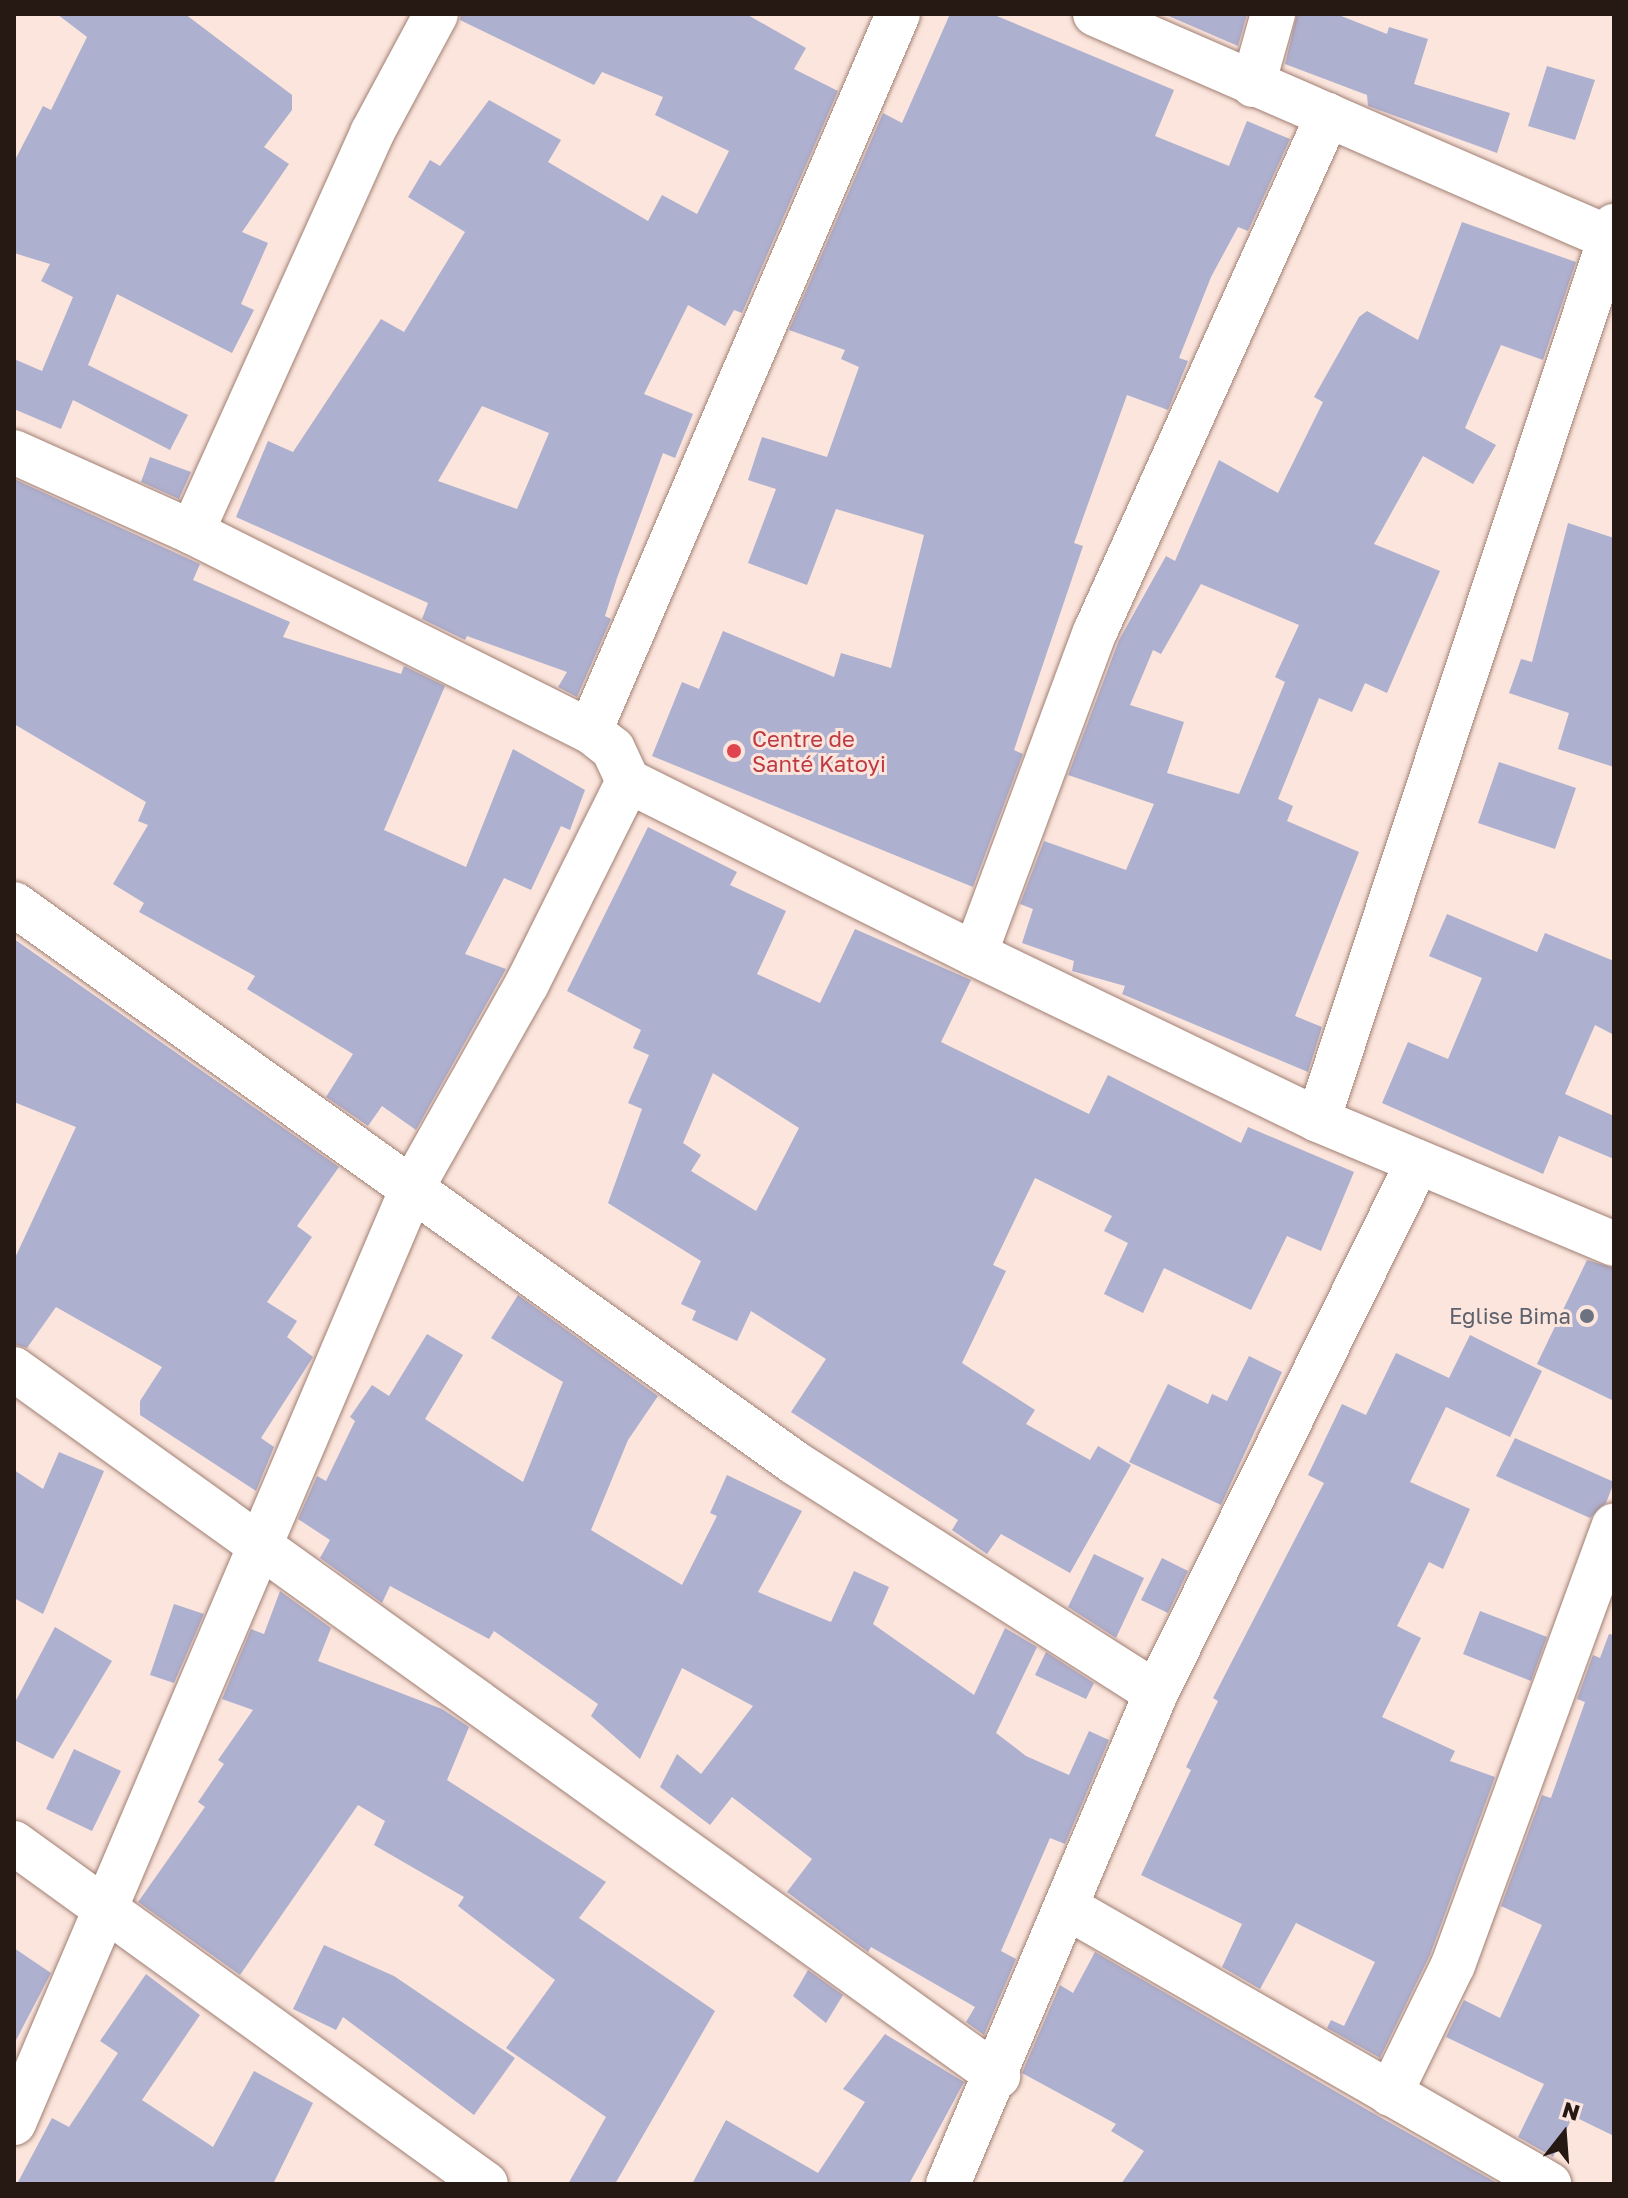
<!DOCTYPE html>
<meta charset="utf-8">
<style>
body{margin:0}
#map{position:relative;width:1628px;height:2198px;overflow:hidden;background:#fbe5dc;font-family:"Golos Text",sans-serif}
div>[style]{position:absolute}
[style*='--x']{left:calc(var(--x)*1px);top:calc(var(--y)*1px);width:calc(var(--w)*1px);rotate:calc(var(--a)*1deg)}
.building>*{inset:0;background:#aeb0cf}
.roads{filter:drop-shadow(0 0 2px #a07f73) drop-shadow(0 0 2px #a07f73)}
.minor>*{height:44px;margin:-22px;padding:0 22px;transform-origin:22px;border-radius:22px;background:#fff}
.dots>*{width:22px;height:22px;translate:-50% -50%;box-sizing:border-box;border:4px solid #fbe5dc;border-radius:50%}
span{translate:-50% -50%;white-space:nowrap;text-align:center;line-height:1.15;-webkit-text-stroke:6px #fbe5dc;paint-order:stroke}
.health-label{font-size:22px;color:#be3a42}
.left{translate:0 -50%;text-align:left}
.worship-label{font-size:22px;color:#5b616d}
.right{translate:-100% -50%;text-align:right}
.frame{position:absolute;inset:0;border:16px solid #261914;pointer-events:none}
.north{position:absolute;left:1524px;top:2094px;width:80px;height:80px;-webkit-text-stroke:6px #fbe5dc;paint-order:stroke;rotate:17deg;font-size:22px;font-weight:700;line-height:32px;text-align:center;color:#261914}
.north::after{content:'';display:block;margin:auto;width:28px;height:36px;background:#261914;clip-path:polygon(50% 0,100% 100%,50% 72%,0 100%)}
</style>
<div id="map">
<div class="building">
<i style="clip-path:polygon(57px 14px,185px 14px,292px 95px,292px 110px,264px 147px,289px 164px,242px 232px,268px 243px,241px 304px,254px 310px,232px 353px,117px 294px,88px 365px,188px 415px,170px 450px,73px 400px,61px 429px,14px 409px,14px 359px,42px 371px,73px 297px,41px 281px,50px 264px,14px 253px,14px 162px,43px 106px,51px 110px,87px 37px)"></i>
<i style="clip-path:polygon(evenodd,461px 14px,746px 14px,806px 48px,794px 69px,838px 91px,742px 313px,734px 310px,725px 326px,688px 305px,644px 394px,693px 414px,675px 458px,663px 453px,617px 578px,605px 616px,611px 619px,577px 697px,558px 687px,567px 672px,467px 636px,465px 640px,422px 619px,428px 603px,236px 517px,268px 441px,293px 452px,381px 319px,404px 332px,465px 232px,408px 197px,430px 160px,440px 166px,489px 100px,561px 140px,548px 162px,648px 221px,662px 195px,697px 214px,729px 151px,655px 115px,663px 97px,602px 72px,594px 85px,460px 20px,461px 14px,482px 406px,549px 433px,517px 509px,438px 481px,482px 406px)"></i>
<i style="clip-path:polygon(950px 14px,992px 14px,1174px 90px,1155px 136px,1229px 166px,1247px 121px,1290px 139px,1248px 231px,1238px 227px,1211px 277px,1179px 358px,1188px 361px,1168px 410px,1127px 395px,1074px 543px,1083px 546px,1014px 750px,1023px 754px,973px 887px,652px 756px,682px 682px,699px 689px,723px 631px,834px 677px,841px 653px,891px 668px,924px 535px,836px 509px,807px 585px,748px 563px,776px 489px,748px 480px,762px 437px,827px 457px,859px 367px,841px 359px,845px 350px,789px 330px,883px 113px,902px 123px)"></i>
<i style="clip-path:polygon(1164px 14px,1247px 14px,1238px 46px)"></i>
<i style="clip-path:polygon(1297px 14px,1336px 14px,1387px 34px,1389px 27px,1428px 39px,1414px 84px,1510px 113px,1497px 153px,1368px 106px,1367px 95px,1285px 64px)"></i>
<i style="clip-path:polygon(1547px 66px,1595px 80px,1575px 140px,1528px 126px)"></i>
<i style="clip-path:polygon(evenodd,1462px 222px,1576px 262px,1543px 360px,1501px 345px,1465px 428px,1496px 445px,1473px 484px,1423px 456px,1374px 544px,1440px 571px,1387px 693px,1365px 683px,1352px 712px,1319px 698px,1278px 799px,1293px 806px,1287px 821px,1359px 852px,1295px 1016px,1322px 1027px,1308px 1072px,1122px 994px,1125px 986px,1072px 971px,1074px 961px,1022px 943px,1033px 909px,1020px 904px,1044px 841px,1126px 870px,1154px 804px,1068px 775px,1119px 640px,1166px 556px,1175px 561px,1219px 460px,1278px 493px,1323px 402px,1314px 397px,1359px 317px,1367px 311px,1418px 340px,1462px 222px,1201px 584px,1299px 625px,1275px 677px,1285px 682px,1239px 794px,1167px 773px,1184px 722px,1130px 705px,1153px 650px,1161px 654px,1201px 584px)"></i>
<i style="clip-path:polygon(150px 457px,191px 472px,179px 499px,141px 482px)"></i>
<i style="clip-path:polygon(14px 479px,200px 564px,193px 580px,290px 622px,283px 637px,401px 674px,404px 666px,445px 686px,384px 830px,466px 867px,513px 749px,585px 790px,570px 830px,561px 826px,531px 890px,504px 878px,465px 954px,506px 969px,416px 1130px,382px 1106px,368px 1126px,326px 1097px,353px 1054px,247px 989px,255px 976px,139px 912px,144px 903px,113px 884px,148px 825px,138px 821px,146px 802px,14px 724px)"></i>
<i style="clip-path:polygon(1568px 523px,1614px 538px,1614px 767px,1558px 749px,1569px 713px,1509px 693px,1521px 659px,1532px 662px)"></i>
<i style="clip-path:polygon(1499px 762px,1576px 788px,1555px 849px,1478px 823px)"></i>
<i style="clip-path:polygon(evenodd,648px 827px,737px 872px,730px 885px,786px 911px,757px 974px,820px 1003px,855px 929px,971px 980px,941px 1042px,1089px 1114px,1108px 1075px,1241px 1143px,1248px 1127px,1354px 1172px,1321px 1251px,1287px 1236px,1251px 1310px,1164px 1268px,1143px 1313px,1104px 1294px,1128px 1243px,1104px 1231px,1112px 1216px,1035px 1178px,993px 1265px,1006px 1271px,962px 1363px,1035px 1410px,1026px 1424px,1090px 1460px,1098px 1446px,1131px 1465px,1070px 1573px,1001px 1534px,987px 1554px,952px 1530px,958px 1520px,791px 1412px,826px 1359px,751px 1311px,737px 1341px,692px 1320px,696px 1311px,681px 1304px,701px 1261px,608px 1203px,642px 1109px,628px 1103px,649px 1055px,633px 1048px,641px 1030px,567px 991px,648px 827px,713px 1073px,799px 1128px,756px 1211px,691px 1171px,701px 1155px,683px 1143px,713px 1073px)"></i>
<i style="clip-path:polygon(1447px 914px,1537px 952px,1545px 933px,1614px 961px,1614px 1035px,1595px 1025px,1565px 1094px,1614px 1116px,1614px 1159px,1559px 1136px,1543px 1174px,1382px 1103px,1408px 1042px,1448px 1059px,1482px 978px,1429px 956px)"></i>
<i style="clip-path:polygon(14px 939px,339px 1167px,297px 1226px,312px 1237px,267px 1302px,297px 1321px,287px 1337px,313px 1357px,261px 1438px,274px 1447px,256px 1491px,140px 1415px,140px 1401px,162px 1367px,56px 1307px,27px 1348px,14px 1344px,14px 1260px,76px 1127px,14px 1102px)"></i>
<i style="clip-path:polygon(1587px 1260px,1614px 1268px,1614px 1401px,1537px 1364px)"></i>
<i style="clip-path:polygon(518px 1295px,658px 1396px,628px 1440px,591px 1530px,682px 1585px,717px 1516px,710px 1513px,727px 1475px,802px 1511px,758px 1592px,831px 1622px,854px 1571px,889px 1587px,873px 1624px,974px 1695px,1005px 1628px,1037px 1647px,996px 1733px,1026px 1756px,1069px 1775px,1089px 1731px,1109px 1740px,1065px 1844px,1050px 1838px,1001px 1951px,1016px 1959px,984px 2035px,966px 2022px,975px 2007px,871px 1947px,868px 1952px,787px 1892px,812px 1859px,732px 1797px,710px 1825px,660px 1787px,677px 1754px,701px 1774px,753px 1706px,682px 1668px,640px 1759px,591px 1716px,598px 1704px,494px 1631px,489px 1639px,390px 1586px,382px 1603px,320px 1558px,330px 1540px,298px 1519px,317px 1476px,326px 1481px,355px 1421px,350px 1417px,372px 1385px,389px 1396px,427px 1334px,463px 1355px,425px 1419px,523px 1482px,563px 1382px,491px 1338px)"></i>
<i style="clip-path:polygon(1470px 1335px,1542px 1371px,1510px 1437px,1446px 1407px,1410px 1482px,1470px 1509px,1443px 1569px,1429px 1562px,1397px 1626px,1421px 1638px,1382px 1717px,1455px 1751px,1450px 1761px,1495px 1777px,1430px 1955px,1380px 2058px,1327px 2028px,1331px 2020px,1344px 2026px,1375px 1962px,1296px 1923px,1260px 1989px,1222px 1967px,1242px 1924px,1141px 1875px,1191px 1770px,1186px 1767px,1218px 1701px,1213px 1698px,1324px 1483px,1308px 1475px,1342px 1404px,1366px 1415px,1396px 1353px,1449px 1378px)"></i>
<i style="clip-path:polygon(1249px 1356px,1282px 1372px,1221px 1505px,1129px 1462px,1168px 1384px,1208px 1404px,1212px 1394px,1227px 1401px)"></i>
<i style="clip-path:polygon(1515px 1438px,1614px 1482px,1606px 1503px,1590px 1518px,1496px 1476px)"></i>
<i style="clip-path:polygon(59px 1452px,104px 1471px,43px 1614px,14px 1598px,14px 1470px,43px 1489px)"></i>
<i style="clip-path:polygon(1094px 1554px,1144px 1578px,1116px 1638px,1068px 1607px)"></i>
<i style="clip-path:polygon(1162px 1558px,1188px 1571px,1168px 1613px,1141px 1600px)"></i>
<i style="clip-path:polygon(280px 1591px,331px 1628px,318px 1661px,442px 1709px,469px 1727px,447px 1780px,606px 1882px,579px 1918px,715px 2011px,615px 2184px,568px 2184px,606px 2117px,506px 2048px,555px 1980px,458px 1906px,464px 1897px,374px 1845px,385px 1821px,358px 1805px,240px 1975px,138px 1902px,205px 1807px,198px 1802px,224px 1764px,218px 1760px,253px 1710px,222px 1699px,251px 1629px,264px 1634px)"></i>
<i style="clip-path:polygon(174px 1604px,204px 1614px,174px 1683px,150px 1675px)"></i>
<i style="clip-path:polygon(1480px 1611px,1547px 1637px,1531px 1681px,1463px 1654px)"></i>
<i style="clip-path:polygon(55px 1627px,112px 1661px,53px 1759px,14px 1740px,14px 1704px)"></i>
<i style="clip-path:polygon(1609px 1634px,1614px 1635px,1614px 2136px,1573px 2116px,1553px 2157px,1518px 2137px,1544px 2084px,1446px 2037px,1464px 2000px,1500px 2018px,1542px 1925px,1501px 1906px,1542px 1795px,1551px 1798px,1585px 1702px,1577px 1699px,1593px 1655px,1600px 1658px)"></i>
<i style="clip-path:polygon(1046px 1652px,1094px 1683px,1086px 1699px,1035px 1675px)"></i>
<i style="clip-path:polygon(74px 1749px,121px 1771px,92px 1831px,46px 1809px)"></i>
<i style="clip-path:polygon(324px 1945px,394px 1976px,515px 2058px,474px 2115px,343px 2017px,336px 2030px,293px 2009px)"></i>
<i style="clip-path:polygon(14px 1948px,51px 1973px,14px 2044px)"></i>
<i style="clip-path:polygon(1095px 1952px,1378px 2116px,1499px 2184px,1121px 2184px,1144px 2151px,1111px 2131px,1116px 2124px,1022px 2073px,1060px 1985px,1073px 1993px)"></i>
<i style="clip-path:polygon(808px 1970px,843px 1995px,826px 2023px,793px 1996px)"></i>
<i style="clip-path:polygon(146px 1974px,200px 2015px,142px 2100px,213px 2147px,254px 2071px,313px 2103px,273px 2184px,17px 2184px,52px 2118px,69px 2127px,118px 2053px,100px 2041px)"></i>
<i style="clip-path:polygon(885px 2034px,964px 2082px,909px 2184px,692px 2184px,726px 2120px,818px 2173px,865px 2102px,843px 2089px)"></i>
</div>
<div class="roads">
<div class="minor">
<i style="--x:1095;--y:14;--w:566;--a:23.53"></i>
<i style="--x:1253;--y:85;--w:74;--a:-74.3"></i>
<i style="--x:14;--y:452;--w:195;--a:24.2"></i>
<i style="--x:192;--y:532;--w:445;--a:26.6"></i>
<i style="--x:590;--y:731;--w:29;--a:38"></i>
<i style="--x:613;--y:749;--w:35;--a:65"></i>
<i style="--x:628;--y:781;--w:388;--a:26.5"></i>
<i style="--x:975;--y:954;--w:381;--a:25.8"></i>
<i style="--x:1318;--y:1120;--w:321;--a:22.7"></i>
<i style="--x:192;--y:532;--w:438;--a:-65.7"></i>
<i style="--x:372;--y:133;--w:135;--a:-61.7"></i>
<i style="--x:590;--y:731;--w:780;--a:-66.75"></i>
<i style="--x:14;--y:904;--w:960;--a:35.59"></i>
<i style="--x:795;--y:1463;--w:428;--a:32.5"></i>
<i style="--x:975;--y:954;--w:344;--a:-69.6"></i>
<i style="--x:1095;--y:632;--w:567;--a:-65.74"></i>
<i style="--x:1318;--y:1120;--w:942;--a:-71.68"></i>
<i style="--x:14;--y:1369;--w:1212;--a:35.7"></i>
<i style="--x:14;--y:1843;--w:582;--a:35.85"></i>
<i style="--x:1068;--y:1908;--w:555;--a:29.85"></i>
<i style="--x:1390;--y:2094;--w:144;--a:-64"></i>
<i style="--x:1453;--y:1965;--w:468;--a:-69.9"></i>
<i style="--x:14;--y:2123;--w:1018;--a:-66.93"></i>
<i style="--x:413;--y:1186;--w:232;--a:-60.6"></i>
<i style="--x:527;--y:984;--w:227;--a:-63.5"></i>
<i style="--x:948;--y:2184;--w:533;--a:-67.04"></i>
<i style="--x:1156;--y:1693;--w:592;--a:-63.74"></i>
</div>
</div>
<div class="dots">
<i style="left:734px;top:751px;background:#e0444e"></i>
<i style="left:1587px;top:1316px;background:#6b7280"></i>
</div>
<div class="health-label">
<span class="left" style="left:752px;top:751px">Centre de<br>Santé Katoyi</span>
</div>
<div class="worship-label">
<span class="right" style="left:1571px;top:1316px">Eglise Bima</span>
</div>
<div class="frame"></div>
<div class="north">N</div>
</div>
